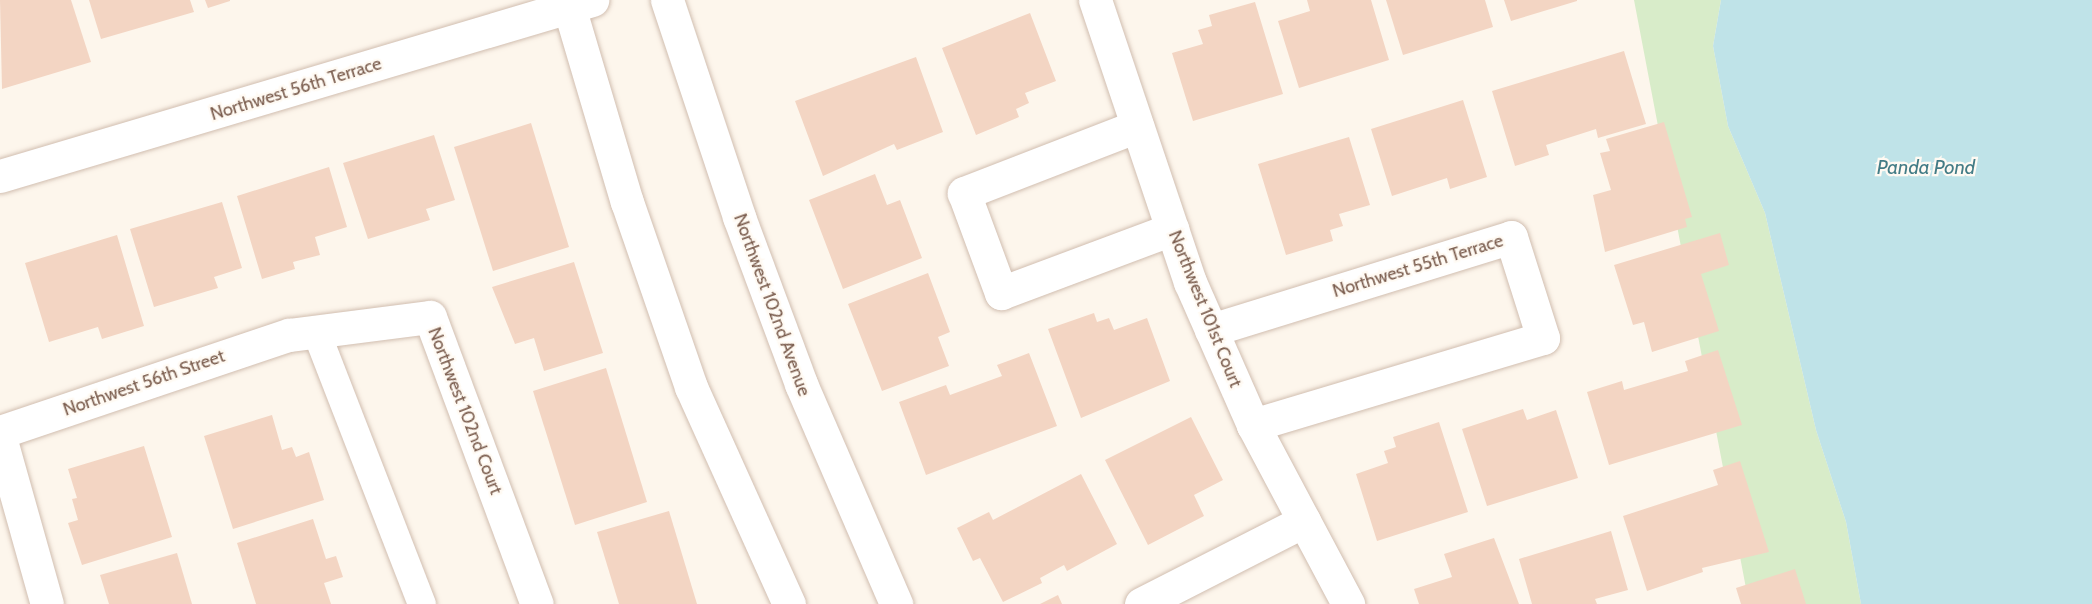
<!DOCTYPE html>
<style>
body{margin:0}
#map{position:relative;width:2092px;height:604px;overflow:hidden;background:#fdf6ec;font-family:Cabin,sans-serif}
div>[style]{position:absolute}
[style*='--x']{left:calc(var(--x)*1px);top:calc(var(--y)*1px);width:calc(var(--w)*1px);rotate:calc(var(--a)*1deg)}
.green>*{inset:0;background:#d8ecc9}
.water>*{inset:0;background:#bfe3e8}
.building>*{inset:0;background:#f3d5c3}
.roads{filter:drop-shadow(0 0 2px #d1beb0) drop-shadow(0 0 2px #d1beb0)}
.service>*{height:28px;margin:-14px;padding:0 14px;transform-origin:14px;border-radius:14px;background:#fff}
.minor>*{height:33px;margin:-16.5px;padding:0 16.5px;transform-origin:16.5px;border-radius:16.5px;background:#fff}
.tertiary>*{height:33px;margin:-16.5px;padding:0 16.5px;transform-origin:16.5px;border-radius:16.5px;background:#fff}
span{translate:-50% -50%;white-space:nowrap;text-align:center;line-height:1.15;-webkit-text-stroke:4.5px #fffaf3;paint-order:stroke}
.street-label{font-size:18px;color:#7a5c4d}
.water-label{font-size:20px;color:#437c86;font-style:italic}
</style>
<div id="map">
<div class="green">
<i style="clip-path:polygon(1634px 0,1721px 0,1713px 46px,1728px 126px,1765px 213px,1816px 430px,1846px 522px,1861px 604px,1749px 604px)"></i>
</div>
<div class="water">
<i style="clip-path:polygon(1721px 0,2092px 0,2092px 604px,1861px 604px,1846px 522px,1816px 430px,1765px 213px,1728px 126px,1713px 46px)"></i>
</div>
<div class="building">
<i style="clip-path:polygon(0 0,71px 0,91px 62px,2px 89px)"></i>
<i style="clip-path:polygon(89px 0,190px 0,194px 12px,101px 39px)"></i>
<i style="clip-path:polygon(205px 0,230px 0,230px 1px,208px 8px)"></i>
<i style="clip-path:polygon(1307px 0,1371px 0,1389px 60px,1299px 88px,1278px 21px,1310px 11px)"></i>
<i style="clip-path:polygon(1386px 0,1485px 0,1493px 27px,1403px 55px)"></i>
<i style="clip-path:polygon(1504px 0,1577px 0,1577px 1px,1511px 21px)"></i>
<i style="clip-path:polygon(1255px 2px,1283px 94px,1193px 121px,1172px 53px,1203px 44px,1198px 30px,1212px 26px,1209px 15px)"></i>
<i style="clip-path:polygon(1030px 13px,1056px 81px,1025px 93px,1029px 103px,1016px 109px,1019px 117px,976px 135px,942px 48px)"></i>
<i style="clip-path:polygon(1624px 51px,1646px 124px,1598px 138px,1596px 129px,1546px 145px,1549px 155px,1515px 166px,1492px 91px)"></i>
<i style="clip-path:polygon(916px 57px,943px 132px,897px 150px,894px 144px,823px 176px,795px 101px)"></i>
<i style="clip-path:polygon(1463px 100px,1487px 177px,1450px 189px,1447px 178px,1392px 196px,1371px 129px)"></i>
<i style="clip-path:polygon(1664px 122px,1692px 217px,1685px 219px,1687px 227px,1605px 252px,1593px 195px,1611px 190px,1600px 153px,1610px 151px,1606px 139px)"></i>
<i style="clip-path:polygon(531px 123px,569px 247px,493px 271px,454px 147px)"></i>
<i style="clip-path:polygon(434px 135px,455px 200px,426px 209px,430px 220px,368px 239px,343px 163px)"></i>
<i style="clip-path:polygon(1349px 137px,1370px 205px,1339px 214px,1343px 226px,1330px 230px,1333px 241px,1286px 255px,1258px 164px)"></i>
<i style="clip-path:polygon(329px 167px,347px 227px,315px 237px,320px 255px,293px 262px,295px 269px,262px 279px,237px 196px)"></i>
<i style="clip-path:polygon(875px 174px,887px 205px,900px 200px,922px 258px,843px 289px,809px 200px)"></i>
<i style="clip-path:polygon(222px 202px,242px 268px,214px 277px,218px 288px,154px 307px,130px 229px)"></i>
<i style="clip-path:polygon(1720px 233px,1729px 265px,1701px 274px,1719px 331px,1652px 352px,1644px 322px,1633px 325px,1614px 265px)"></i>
<i style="clip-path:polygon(117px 235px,144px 326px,102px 339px,98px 327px,49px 342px,25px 263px)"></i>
<i style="clip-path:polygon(574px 262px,603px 353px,544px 371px,534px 338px,515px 344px,492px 287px)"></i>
<i style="clip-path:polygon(928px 273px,950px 332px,938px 337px,949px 366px,882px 391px,848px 304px)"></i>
<i style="clip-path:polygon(1094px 313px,1097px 322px,1109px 318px,1114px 330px,1147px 318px,1170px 381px,1081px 418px,1048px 329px)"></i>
<i style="clip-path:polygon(1718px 350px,1742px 425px,1609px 465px,1587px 392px,1622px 381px,1624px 390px,1688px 371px,1685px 361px)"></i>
<i style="clip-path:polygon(1029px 353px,1057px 426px,926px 475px,899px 402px,946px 385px,950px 395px,1002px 376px,997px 365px)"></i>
<i style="clip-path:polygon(606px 368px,647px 502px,575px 525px,533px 391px)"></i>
<i style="clip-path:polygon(1523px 409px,1527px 420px,1556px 410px,1578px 478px,1487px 506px,1462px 429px)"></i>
<i style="clip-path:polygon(272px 415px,282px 450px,292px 447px,296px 457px,309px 452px,324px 500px,233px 529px,204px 436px)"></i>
<i style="clip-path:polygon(1191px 417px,1223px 480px,1194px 495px,1204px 516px,1148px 545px,1105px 460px)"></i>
<i style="clip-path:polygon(1439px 422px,1468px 512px,1377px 541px,1356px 474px,1388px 463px,1384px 451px,1396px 447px,1393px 437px)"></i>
<i style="clip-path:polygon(144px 446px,172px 537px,82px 565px,68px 523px,78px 520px,72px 499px,77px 498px,68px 469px)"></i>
<i style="clip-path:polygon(1740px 461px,1769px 552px,1702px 568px,1703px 572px,1647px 591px,1623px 516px,1718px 485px,1713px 470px)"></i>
<i style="clip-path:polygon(1081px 474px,1117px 544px,1067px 571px,1064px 565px,1040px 578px,1042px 583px,1003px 602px,980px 558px,973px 561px,957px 528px,989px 512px,993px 520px)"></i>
<i style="clip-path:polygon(669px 511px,697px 604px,619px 604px,597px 532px)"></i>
<i style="clip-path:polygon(313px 519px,326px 559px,336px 556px,343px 577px,324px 583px,331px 604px,256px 604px,237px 543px)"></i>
<i style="clip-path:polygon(1611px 531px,1628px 590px,1595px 599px,1597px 604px,1532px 604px,1519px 559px)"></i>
<i style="clip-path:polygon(1494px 538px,1519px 604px,1419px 604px,1414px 589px,1452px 577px,1444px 554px)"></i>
<i style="clip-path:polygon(177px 553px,192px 604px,109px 604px,100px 575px)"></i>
<i style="clip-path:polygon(1795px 569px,1806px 604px,1741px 604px,1736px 588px)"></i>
<i style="clip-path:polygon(1058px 595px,1062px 604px,1040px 604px)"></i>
</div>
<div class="roads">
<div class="service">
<i style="--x:316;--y:331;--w:293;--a:68.8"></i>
</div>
<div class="minor">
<i style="--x:1095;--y:0;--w:298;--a:71.4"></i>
<i style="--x:1190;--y:282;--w:156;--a:66.2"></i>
<i style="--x:1253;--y:425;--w:203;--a:62"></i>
<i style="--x:1137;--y:126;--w:186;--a:158.8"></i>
<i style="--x:964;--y:193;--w:107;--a:69.7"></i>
<i style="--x:1001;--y:293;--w:183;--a:-20.5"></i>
<i style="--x:0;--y:176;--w:618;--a:-16.56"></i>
<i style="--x:1211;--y:330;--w:314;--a:-17.2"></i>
<i style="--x:1511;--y:237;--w:106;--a:72.4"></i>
<i style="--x:1543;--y:338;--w:303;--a:163.3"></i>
<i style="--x:0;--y:432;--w:305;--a:-18.6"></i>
<i style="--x:289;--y:335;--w:142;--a:-7.3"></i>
<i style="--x:430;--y:317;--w:306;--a:69.6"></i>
<i style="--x:0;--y:437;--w:173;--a:74.3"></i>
<i style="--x:1141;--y:604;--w:183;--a:-27"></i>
</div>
<div class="tertiary">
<i style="--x:567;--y:0;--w:211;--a:73.5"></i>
<i style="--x:627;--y:202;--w:196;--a:70.9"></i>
<i style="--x:691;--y:387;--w:238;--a:65.7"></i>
<i style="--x:667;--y:0;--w:229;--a:71.6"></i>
<i style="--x:739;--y:217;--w:178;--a:69.6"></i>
<i style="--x:801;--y:384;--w:240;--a:66.6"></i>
</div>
</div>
<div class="street-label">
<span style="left:296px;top:89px;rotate:-17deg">Northwest 56th Terrace</span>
<span style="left:1418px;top:266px;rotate:-17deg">Northwest 55th Terrace</span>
<span style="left:772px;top:305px;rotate:70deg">Northwest 102nd Avenue</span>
<span style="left:1205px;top:309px;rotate:68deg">Northwest 101st Court</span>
<span style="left:144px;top:383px;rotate:-19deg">Northwest 56th Street</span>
<span style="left:465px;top:411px;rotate:69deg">Northwest 102nd Court</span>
</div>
<div class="water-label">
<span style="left:1926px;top:167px">Panda Pond</span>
</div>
</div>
